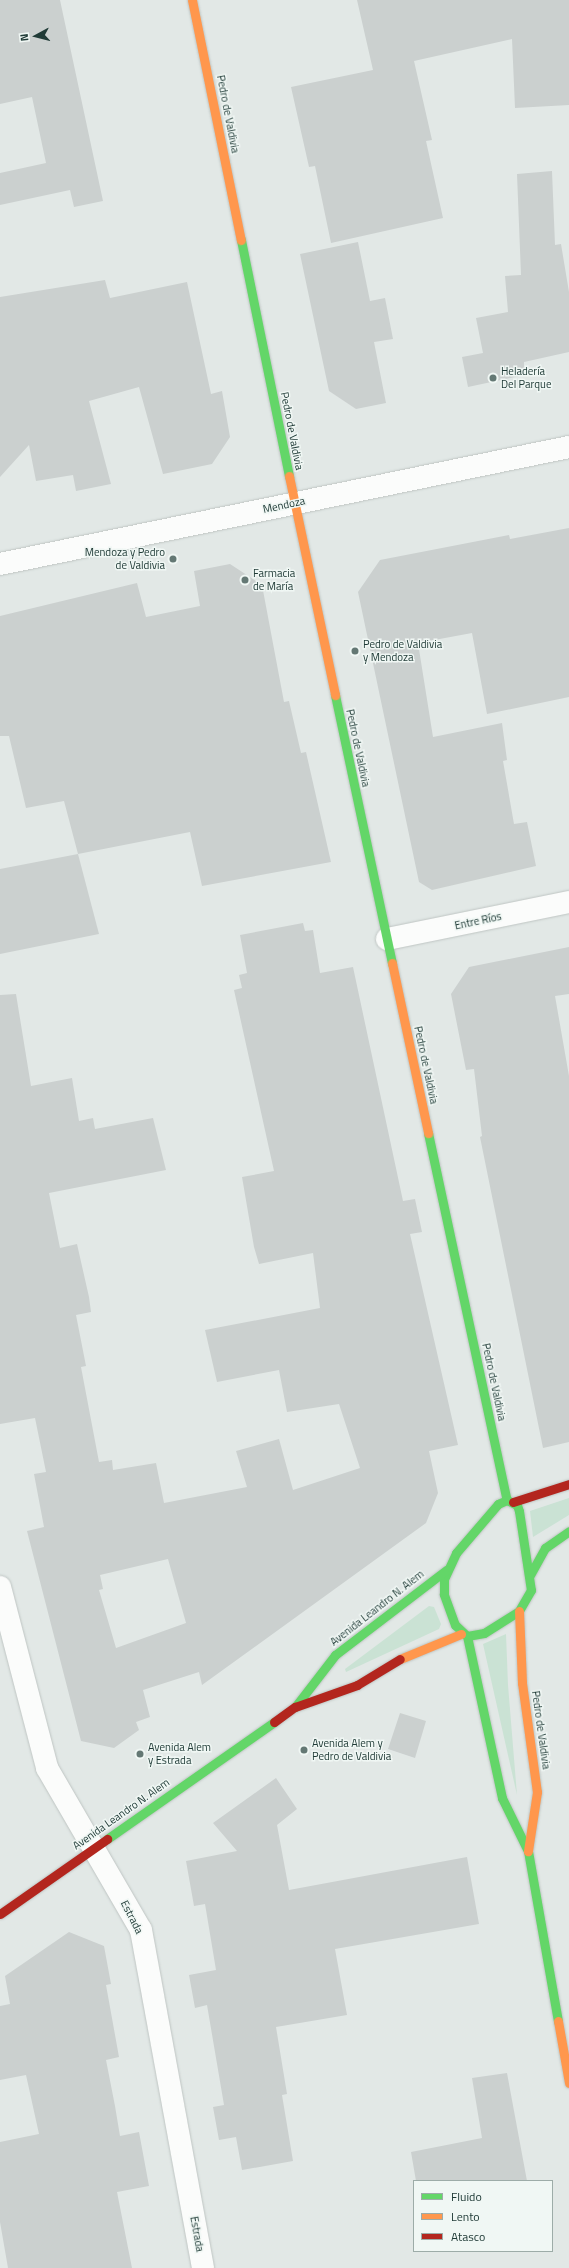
<!DOCTYPE html>
<meta charset="utf-8">
<style>
body{margin:0}
#map{position:relative;width:569px;height:2268px;overflow:hidden;background:#e2e8e6;font-family:"Titillium Web",sans-serif}
div>[style]{position:absolute}
[style*='--x']{left:calc(var(--x)*1px);top:calc(var(--y)*1px);width:calc(var(--w)*1px);rotate:calc(var(--a)*1deg)}
.green>*{inset:0;background:#cae2d4}
.building>*{inset:0;background:#cbd0cf}
.roads{filter:drop-shadow(0 0 1px #bfc5c3) drop-shadow(0 0 1px #bfc5c3)}
.street>*{height:22px;margin:-11px;padding:0 11px;transform-origin:11px;border-radius:11px;background:#fbfcfb}
.fast>*{height:9px;margin:-4.5px;padding:0 4.5px;transform-origin:4.5px;border-radius:4.5px;background:#63d668}
.slow>*{height:9px;margin:-4.5px;padding:0 4.5px;transform-origin:4.5px;border-radius:4.5px;background:#ff974d}
.jam>*{height:9px;margin:-4.5px;padding:0 4.5px;transform-origin:4.5px;border-radius:4.5px;background:#b3261e}
.dots>*{width:11px;height:11px;translate:-50% -50%;box-sizing:border-box;border:2px solid #f0f7f4;border-radius:50%}
span{translate:-50% -50%;white-space:nowrap;text-align:center;line-height:1.15;-webkit-text-stroke:3px #f0f7f4;paint-order:stroke}
.street-label{font-size:11px;color:#203b37}
.poi-label{font-size:11px;color:#203b37}
.left{translate:0 -50%;text-align:left}
.right{translate:-100% -50%;text-align:right}
.legend{position:absolute;left:413px;top:2180px;width:140px;height:72px;box-sizing:border-box;background:#f0f7f4;border:1px solid #9daca8;margin:0;padding:5px 7px;list-style:none;font-size:12px;color:#203b37}
.legend li{display:flex;align-items:center;gap:8px;height:20px}
.legend b{width:20px;border:1px solid #9daca8}
.north{position:absolute;left:16px;top:16px;width:40px;height:40px;-webkit-text-stroke:3px #f0f7f4;paint-order:stroke;rotate:263deg;font-size:11px;font-weight:700;line-height:16px;text-align:center;color:#203b37}
.north::after{content:'';display:block;margin:auto;width:14px;height:18px;background:#203b37;clip-path:polygon(50% 0,100% 100%,50% 72%,0 100%)}
</style>
<div id="map">
<div class="green">
<i style="clip-path:polygon(569px 1498px,569px 1515px,533px 1537px,530px 1511px)"></i>
<i style="clip-path:polygon(429px 1606px,434px 1607px,441px 1624px,439px 1629px,346px 1672px,345px 1669px)"></i>
<i style="clip-path:polygon(506px 1634px,508px 1685px,517px 1795px,483px 1644px)"></i>
</div>
<div class="building">
<i style="clip-path:polygon(0 0,60px 0,103px 201px,74px 207px,70px 190px,0 205px,0 173px,46px 163px,32px 97px,0 104px)"></i>
<i style="clip-path:polygon(357px 0,569px 0,569px 105px,515px 108px,512px 39px,414px 61px,432px 140px,426px 141px,443px 218px,331px 243px,315px 166px,309px 167px,291px 87px,373px 70px)"></i>
<i style="clip-path:polygon(552px 171px,555px 245px,561px 244px,569px 292px,569px 352px,524px 362px,524px 375px,468px 387px,462px 357px,483px 353px,476px 318px,508px 312px,505px 276px,521px 275px,517px 174px)"></i>
<i style="clip-path:polygon(358px 242px,370px 301px,385px 298px,393px 339px,374px 342px,386px 403px,356px 409px,329px 391px,300px 254px)"></i>
<i style="clip-path:polygon(105px 280px,110px 298px,187px 282px,211px 394px,222px 391px,230px 437px,212px 464px,163px 474px,139px 387px,89px 401px,111px 484px,76px 491px,73px 475px,36px 481px,29px 445px,0 477px,0 297px)"></i>
<i style="clip-path:polygon(569px 528px,569px 697px,487px 714px,472px 633px,418px 643px,433px 737px,502px 723px,507px 760px,503px 761px,514px 824px,527px 822px,536px 866px,432px 890px,419px 882px,358px 592px,380px 560px,509px 535px,510px 539px)"></i>
<i style="clip-path:polygon(230px 564px,262px 585px,284px 702px,289px 701px,301px 753px,306px 752px,331px 862px,202px 886px,190px 832px,78px 854px,64px 801px,26px 808px,9px 736px,0 736px,0 616px,137px 583px,146px 617px,200px 606px,194px 571px)"></i>
<i style="clip-path:polygon(78px 854px,99px 934px,0 954px,0 869px)"></i>
<i style="clip-path:polygon(evenodd,303px 923px,305px 931px,313px 930px,320px 973px,353px 967px,403px 1201px,415px 1199px,422px 1232px,410px 1234px,458px 1445px,429px 1451px,438px 1493px,426px 1523px,202px 1685px,199px 1672px,143px 1690px,150px 1717px,136px 1722px,139px 1730px,114px 1748px,81px 1741px,27px 1531px,44px 1527px,34px 1474px,46px 1472px,35px 1418px,0 1424px,0 995px,16px 994px,31px 1086px,72px 1078px,79px 1121px,93px 1118px,95px 1129px,153px 1118px,166px 1170px,49px 1193px,60px 1248px,77px 1244px,89px 1297px,91px 1312px,76px 1315px,86px 1366px,81px 1367px,99px 1462px,112px 1460px,113px 1470px,156px 1463px,164px 1503px,247px 1487px,236px 1451px,279px 1439px,293px 1490px,360px 1468px,339px 1404px,287px 1412px,279px 1370px,217px 1382px,205px 1330px,320px 1308px,313px 1253px,259px 1264px,254px 1247px,242px 1177px,274px 1171px,234px 990px,242px 988px,239px 975px,247px 973px,240px 935px,303px 923px,168px 1559px,186px 1623px,116px 1648px,99px 1590px,103px 1589px,100px 1575px,168px 1559px)"></i>
<i style="clip-path:polygon(569px 947px,569px 994px,555px 996px,569px 1076px,569px 1442px,543px 1448px,480px 1137px,482px 1136px,474px 1069px,466px 1070px,451px 994px,469px 967px)"></i>
<i style="clip-path:polygon(400px 1713px,426px 1721px,415px 1758px,388px 1749px)"></i>
<i style="clip-path:polygon(276px 1778px,297px 1809px,277px 1825px,289px 1890px,467px 1857px,479px 1924px,335px 1949px,347px 2015px,276px 2027px,287px 2094px,282px 2095px,293px 2161px,242px 2170px,236px 2137px,219px 2140px,213px 2107px,224px 2105px,207px 2005px,195px 2008px,189px 1975px,216px 1970px,205px 1904px,194px 1906px,186px 1861px,237px 1851px,213px 1823px)"></i>
<i style="clip-path:polygon(69px 1932px,104px 1946px,111px 1984px,106px 1985px,119px 2057px,106px 2060px,115px 2106px,120px 2136px,139px 2132px,149px 2186px,117px 2192px,132px 2268px,8px 2268px,0 2222px,0 2142px,39px 2134px,26px 2075px,0 2080px,0 2006px,10px 2004px,5px 1976px)"></i>
<i style="clip-path:polygon(507px 2073px,527px 2181px,416px 2181px,411px 2152px,482px 2138px,472px 2078px)"></i>
</div>
<div class="roads">
<div class="street">
<i style="--x:0;--y:564;--w:581;--a:-11.62"></i>
<i style="--x:387;--y:939;--w:186;--a:-11.5"></i>
<i style="--x:0;--y:1587;--w:187;--a:75.4"></i>
<i style="--x:47;--y:1768;--w:187;--a:59.9"></i>
<i style="--x:141;--y:1930;--w:344;--a:79.6"></i>
</div>
<div class="fast">
<i style="--x:241;--y:240;--w:241;--a:78.5"></i>
<i style="--x:335;--y:695;--w:274;--a:78"></i>
<i style="--x:428;--y:1133;--w:375;--a:77.9"></i>
<i style="--x:507;--y:1500;--w:11;--a:27"></i>
<i style="--x:517;--y:1505;--w:6;--a:72"></i>
<i style="--x:519;--y:1511;--w:80;--a:81.4"></i>
<i style="--x:531;--y:1590;--w:24;--a:120"></i>
<i style="--x:519;--y:1611;--w:41;--a:147.8"></i>
<i style="--x:484;--y:1633;--w:17;--a:170"></i>
<i style="--x:467;--y:1636;--w:16;--a:-137"></i>
<i style="--x:455;--y:1625;--w:33;--a:-110"></i>
<i style="--x:444;--y:1594;--w:15;--a:-90"></i>
<i style="--x:444;--y:1579;--w:29;--a:-65"></i>
<i style="--x:456;--y:1553;--w:65;--a:-49.4"></i>
<i style="--x:498;--y:1504;--w:10;--a:-24"></i>
<i style="--x:530;--y:1575;--w:31;--a:-61"></i>
<i style="--x:545;--y:1548;--w:29;--a:-35"></i>
<i style="--x:467;--y:1636;--w:166;--a:77.8"></i>
<i style="--x:502;--y:1798;--w:59;--a:63.9"></i>
<i style="--x:528;--y:1851;--w:173;--a:80"></i>
<i style="--x:295;--y:1707;--w:66;--a:-52.4"></i>
<i style="--x:335;--y:1655;--w:140;--a:-37.4"></i>
<i style="--x:107;--y:1839;--w:204;--a:-35"></i>
</div>
<div class="slow">
<i style="--x:192;--y:0;--w:245;--a:78.5"></i>
<i style="--x:289;--y:476;--w:224;--a:78.1"></i>
<i style="--x:392;--y:963;--w:174;--a:78"></i>
<i style="--x:519;--y:1611;--w:72;--a:87.6"></i>
<i style="--x:522;--y:1683;--w:110;--a:82.2"></i>
<i style="--x:537;--y:1792;--w:60;--a:98.7"></i>
<i style="--x:400;--y:1659;--w:66;--a:-22.3"></i>
<i style="--x:558;--y:2021;--w:63;--a:79.9"></i>
</div>
<div class="jam">
<i style="--x:513;--y:1502;--w:59;--a:-17.8"></i>
<i style="--x:274;--y:1722;--w:26;--a:-36"></i>
<i style="--x:295;--y:1707;--w:66;--a:-19.5"></i>
<i style="--x:357;--y:1685;--w:50;--a:-31.2"></i>
<i style="--x:0;--y:1914;--w:131;--a:-35"></i>
</div>
</div>
<div class="dots">
<i style="left:493px;top:378px;background:#647874"></i>
<i style="left:173px;top:559px;background:#647874"></i>
<i style="left:245px;top:580px;background:#647874"></i>
<i style="left:355px;top:651px;background:#647874"></i>
<i style="left:304px;top:1750px;background:#647874"></i>
<i style="left:140px;top:1754px;background:#647874"></i>
</div>
<div class="street-label">
<span style="left:228px;top:114px;rotate:79deg">Pedro de Valdivia</span>
<span style="left:292px;top:431px;rotate:79deg">Pedro de Valdivia</span>
<span style="left:284px;top:505px;rotate:-12deg">Mendoza</span>
<span style="left:358px;top:748px;rotate:78deg">Pedro de Valdivia</span>
<span style="left:478px;top:921px;rotate:-12deg">Entre Ríos</span>
<span style="left:426px;top:1065px;rotate:78deg">Pedro de Valdivia</span>
<span style="left:494px;top:1382px;rotate:78deg">Pedro de Valdivia</span>
<span style="left:377px;top:1608px;rotate:-38deg">Avenida Leandro N. Alem</span>
<span style="left:541px;top:1730px;rotate:82deg">Pedro de Valdivia</span>
<span style="left:121px;top:1814px;rotate:-35deg">Avenida Leandro N. Alem</span>
<span style="left:132px;top:1917px;rotate:63deg">Estrada</span>
<span style="left:197px;top:2234px;rotate:80deg">Estrada</span>
</div>
<div class="poi-label">
<span class="left" style="left:501px;top:378px">Heladería<br>Del Parque</span>
<span class="right" style="left:165px;top:559px">Mendoza y Pedro<br>de Valdivia</span>
<span class="left" style="left:253px;top:580px">Farmacia<br>de María</span>
<span class="left" style="left:363px;top:651px">Pedro de Valdivia<br>y Mendoza</span>
<span class="left" style="left:312px;top:1750px">Avenida Alem y<br>Pedro de Valdivia</span>
<span class="left" style="left:148px;top:1754px">Avenida Alem<br>y Estrada</span>
</div>
<ul class="legend">
<li><b style="height:5px;background:#63d668"></b>Fluido</li>
<li><b style="height:5px;background:#ff974d"></b>Lento</li>
<li><b style="height:5px;background:#b3261e"></b>Atasco</li>
</ul>
<div class="north">N</div>
</div>
